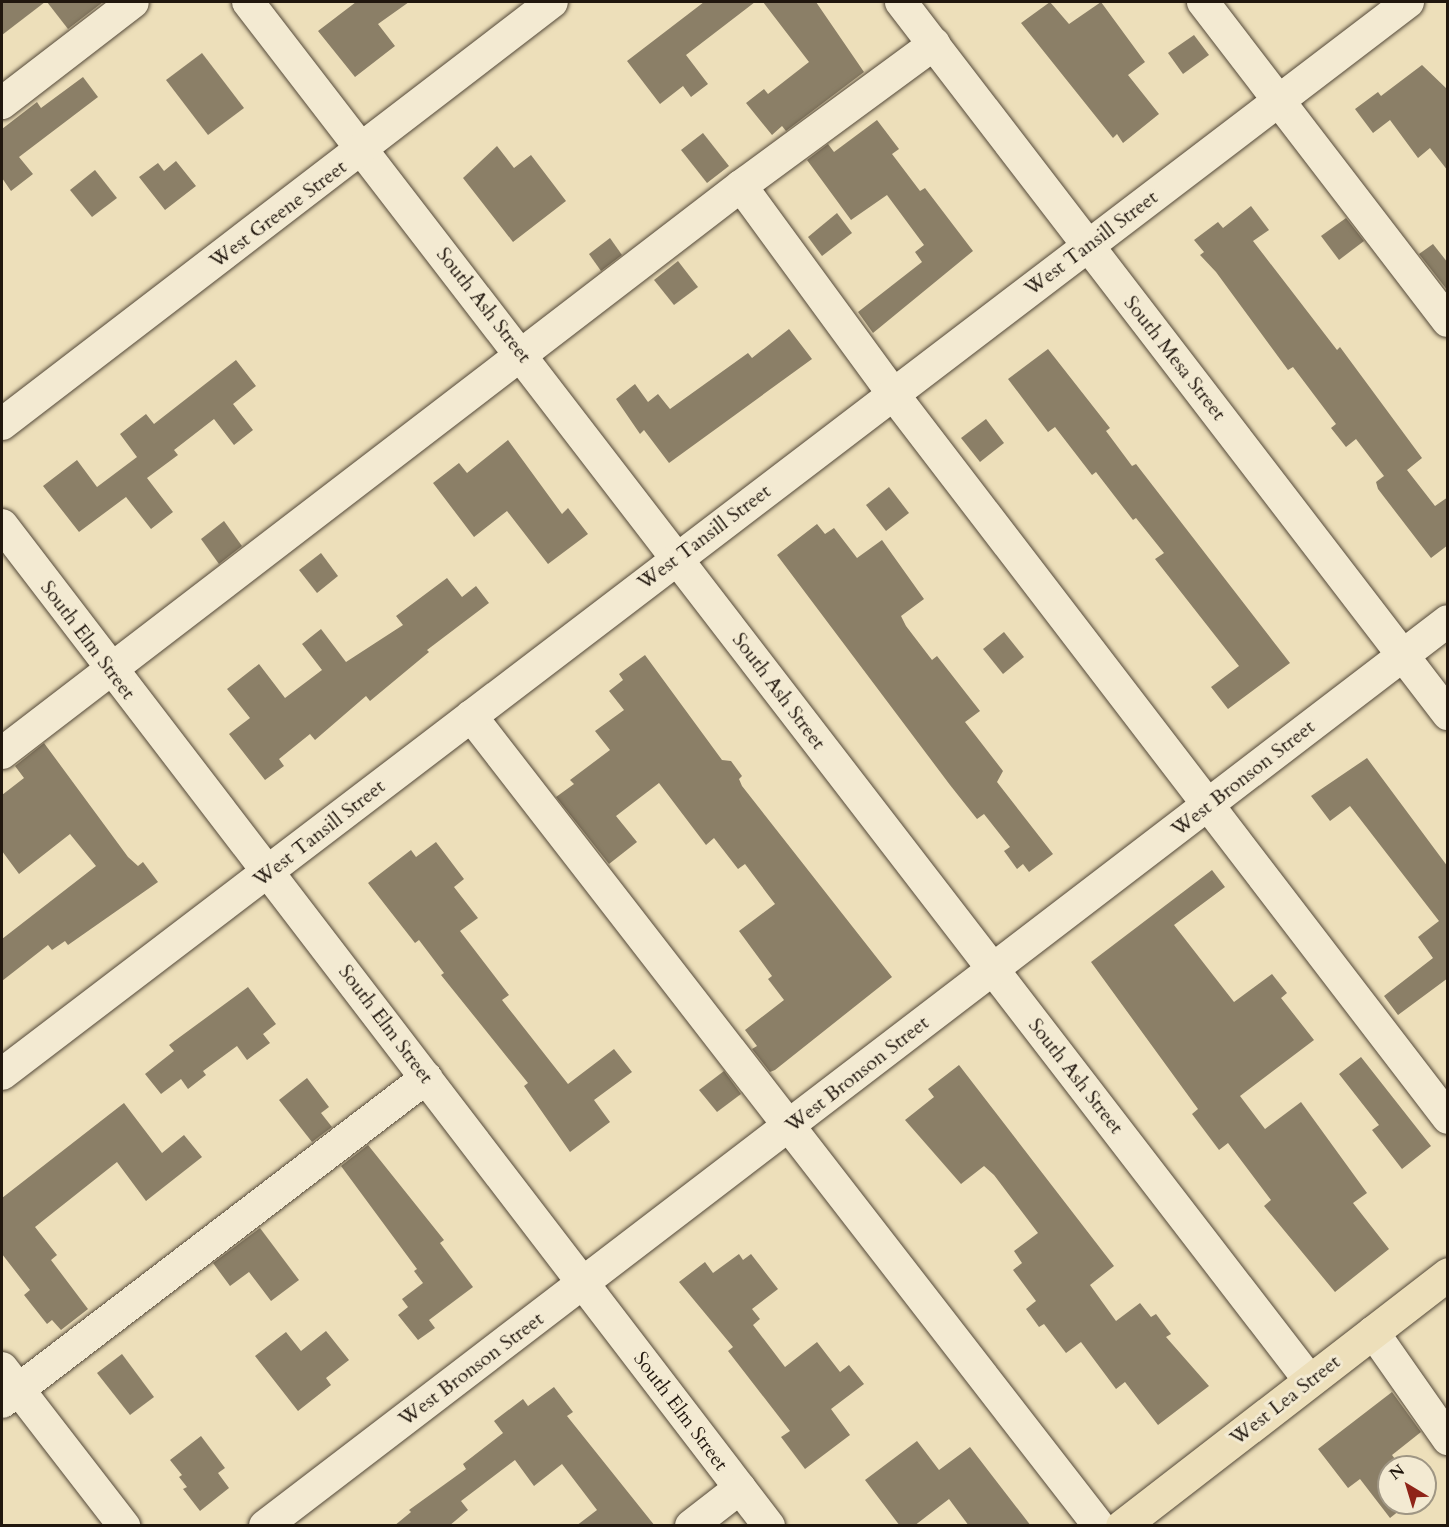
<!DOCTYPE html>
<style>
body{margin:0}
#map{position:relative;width:1449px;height:1527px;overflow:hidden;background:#eddfba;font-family:Cardo,serif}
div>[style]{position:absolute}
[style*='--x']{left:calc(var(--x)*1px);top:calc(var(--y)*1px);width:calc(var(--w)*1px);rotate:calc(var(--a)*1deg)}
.building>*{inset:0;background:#8b7f67}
.roads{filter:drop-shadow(0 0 2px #544939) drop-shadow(0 0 2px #544939)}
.minor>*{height:32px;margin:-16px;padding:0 16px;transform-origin:16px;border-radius:16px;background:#f3ead2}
.major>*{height:33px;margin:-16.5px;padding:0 16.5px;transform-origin:16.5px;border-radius:16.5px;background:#eddfba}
span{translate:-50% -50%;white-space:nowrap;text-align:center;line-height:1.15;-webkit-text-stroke:6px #f3ead2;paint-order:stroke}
.street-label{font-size:20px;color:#21170e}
.frame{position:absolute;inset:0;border:3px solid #21170e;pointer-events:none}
.north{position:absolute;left:1377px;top:1455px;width:60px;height:60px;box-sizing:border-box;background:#f3ead2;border:2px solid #9f9684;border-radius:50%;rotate:322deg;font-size:16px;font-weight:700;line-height:24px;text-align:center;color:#21170e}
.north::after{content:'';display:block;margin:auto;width:21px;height:27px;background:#8f2418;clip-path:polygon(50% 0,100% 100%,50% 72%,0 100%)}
</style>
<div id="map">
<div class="building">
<i style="clip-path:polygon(2px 2px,45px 2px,2px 35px)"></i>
<i style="clip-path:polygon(47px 2px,103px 2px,68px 29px)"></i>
<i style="clip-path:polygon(356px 2px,409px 2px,378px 24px,395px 46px,355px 77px,318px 31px)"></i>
<i style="clip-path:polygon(704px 2px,755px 2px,686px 55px,708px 84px,691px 97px,683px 86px,660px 104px,627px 61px)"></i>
<i style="clip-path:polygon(763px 2px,816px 2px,864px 72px,786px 131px,782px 126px,772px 135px,746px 103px,764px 89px,768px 94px,809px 62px)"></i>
<i style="clip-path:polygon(1050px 2px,1069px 24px,1101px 2px,1145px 62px,1128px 75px,1159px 114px,1123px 143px,1117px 134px,1113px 138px,1021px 23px)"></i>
<i style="clip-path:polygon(1194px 35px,1209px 55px,1183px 74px,1168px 53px)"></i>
<i style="clip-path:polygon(202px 53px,244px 108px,208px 135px,166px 80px)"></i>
<i style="clip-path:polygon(1422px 65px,1448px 90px,1448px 171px,1430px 148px,1418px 158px,1390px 120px,1373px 133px,1355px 109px,1378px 92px,1381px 96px)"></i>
<i style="clip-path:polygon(83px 77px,98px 97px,19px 157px,33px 174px,11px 191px,2px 178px,2px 129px,37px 102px,41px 108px)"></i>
<i style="clip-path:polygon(877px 120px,899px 149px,892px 154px,920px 191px,925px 188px,973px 251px,873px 333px,858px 312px,922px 262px,915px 252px,924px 245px,887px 195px,851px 220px,807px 160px,828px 144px,834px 152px)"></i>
<i style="clip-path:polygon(703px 133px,729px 166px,707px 183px,681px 150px)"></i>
<i style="clip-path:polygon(497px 146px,514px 168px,531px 155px,566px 201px,513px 242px,463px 178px)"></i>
<i style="clip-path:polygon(176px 161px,196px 186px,165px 210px,139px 177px,158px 163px,164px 171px)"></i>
<i style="clip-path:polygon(95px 170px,117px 198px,92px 217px,70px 190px)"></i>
<i style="clip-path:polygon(1251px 206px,1269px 230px,1253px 241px,1337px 350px,1340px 347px,1422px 458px,1407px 470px,1435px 506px,1448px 497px,1448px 545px,1431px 558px,1378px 489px,1376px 482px,1384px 476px,1356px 439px,1346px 447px,1331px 428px,1336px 424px,1293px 367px,1288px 370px,1216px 272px,1200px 255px,1204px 252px,1194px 240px,1218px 222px,1223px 228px)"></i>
<i style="clip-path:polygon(837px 213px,852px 233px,822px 256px,808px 237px)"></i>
<i style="clip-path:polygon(1346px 218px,1364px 241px,1339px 260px,1321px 236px)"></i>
<i style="clip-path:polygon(610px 238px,622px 255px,601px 271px,589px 254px)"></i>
<i style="clip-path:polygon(1433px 244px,1448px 263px,1448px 291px,1419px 254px)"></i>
<i style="clip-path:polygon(678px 261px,698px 287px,674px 305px,654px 280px)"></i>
<i style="clip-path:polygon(789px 329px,812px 359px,669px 463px,644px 430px,640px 434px,616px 399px,635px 384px,648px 402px,658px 394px,670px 409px,748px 353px,752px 358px)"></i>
<i style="clip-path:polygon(1048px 349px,1110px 428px,1106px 431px,1132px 466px,1136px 464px,1290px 663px,1228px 709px,1211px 687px,1239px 666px,1155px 559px,1164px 553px,1136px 518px,1133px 520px,1096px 472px,1092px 475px,1055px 427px,1048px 432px,1008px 379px)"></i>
<i style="clip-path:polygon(236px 360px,256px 386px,233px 404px,253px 430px,234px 445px,214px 419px,174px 450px,178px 455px,147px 478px,173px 512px,151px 529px,126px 497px,79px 532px,43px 486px,77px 460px,97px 487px,137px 457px,120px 434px,146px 414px,154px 424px)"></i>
<i style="clip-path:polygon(986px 419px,1004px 443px,980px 462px,961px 438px)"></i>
<i style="clip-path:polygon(508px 440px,562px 514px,568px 508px,588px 534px,548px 564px,507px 511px,474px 537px,433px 483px,459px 463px,467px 473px)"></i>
<i style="clip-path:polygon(889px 487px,909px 513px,886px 531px,866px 505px)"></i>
<i style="clip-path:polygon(224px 521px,242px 546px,219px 564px,201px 539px)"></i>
<i style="clip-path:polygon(817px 524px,825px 534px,834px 528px,857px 558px,882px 540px,924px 599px,901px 616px,906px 626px,932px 660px,937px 656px,980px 711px,965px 722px,1003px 771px,997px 782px,1053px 854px,1029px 872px,1023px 864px,1017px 869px,1004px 851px,1010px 847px,984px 814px,977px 819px,950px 785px,777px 555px)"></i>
<i style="clip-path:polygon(321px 553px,338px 576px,317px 593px,299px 570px)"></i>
<i style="clip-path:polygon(447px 578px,462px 597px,476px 586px,489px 603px,427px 650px,429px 652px,370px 701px,366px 696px,315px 740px,310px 734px,279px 759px,284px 766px,265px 780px,229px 734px,250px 718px,227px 689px,259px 664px,285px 698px,322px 670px,302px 644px,321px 629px,346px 662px,403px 625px,396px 616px)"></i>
<i style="clip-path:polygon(1004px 632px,1024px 657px,1003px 674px,983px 649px)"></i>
<i style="clip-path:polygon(645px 655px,722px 760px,731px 761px,742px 776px,739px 779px,742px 786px,892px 977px,775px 1070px,770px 1072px,752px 1049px,757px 1046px,745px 1030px,784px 1000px,768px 979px,772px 976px,739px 931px,775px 904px,745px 864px,738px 869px,714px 838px,706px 845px,659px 783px,616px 816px,637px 842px,609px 864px,556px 797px,574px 784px,570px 780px,610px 750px,595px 731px,624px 710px,609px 691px,623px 680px,619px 674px)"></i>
<i style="clip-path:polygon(44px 743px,128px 857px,138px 866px,143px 862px,158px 882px,68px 945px,65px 941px,52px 950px,48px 945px,2px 981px,2px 939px,96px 866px,70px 834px,19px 874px,2px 851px,2px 795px,24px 778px,15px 766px)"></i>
<i style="clip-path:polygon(1367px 758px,1448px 867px,1448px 978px,1398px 1015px,1384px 996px,1433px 958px,1418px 937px,1439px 921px,1350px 806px,1330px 821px,1311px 796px)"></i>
<i style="clip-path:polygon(436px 842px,464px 879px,454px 887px,478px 918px,460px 931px,509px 995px,502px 1000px,568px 1084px,614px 1049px,632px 1072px,594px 1100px,610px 1122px,570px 1152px,524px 1086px,528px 1083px,441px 975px,444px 973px,419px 940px,415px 943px,368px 883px,411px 850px,416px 857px)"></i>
<i style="clip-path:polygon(1212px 870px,1225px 887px,1174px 925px,1234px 1002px,1272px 974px,1287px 993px,1281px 998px,1314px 1040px,1240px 1096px,1265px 1129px,1301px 1102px,1367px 1193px,1353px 1203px,1389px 1249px,1335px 1292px,1264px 1206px,1271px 1200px,1228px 1143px,1219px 1150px,1192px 1114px,1198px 1109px,1091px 962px)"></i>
<i style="clip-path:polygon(248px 987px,276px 1024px,263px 1034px,270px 1043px,247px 1060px,237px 1046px,203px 1071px,206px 1075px,188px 1089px,181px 1079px,161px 1094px,145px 1074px,174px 1051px,169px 1045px)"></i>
<i style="clip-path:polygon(1361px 1057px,1431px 1146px,1402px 1169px,1372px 1130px,1379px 1125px,1339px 1074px)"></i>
<i style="clip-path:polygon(959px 1065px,1114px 1266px,1090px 1285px,1116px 1321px,1140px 1303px,1151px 1317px,1156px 1314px,1171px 1334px,1166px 1337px,1209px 1386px,1158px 1425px,1125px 1382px,1116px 1389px,1081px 1342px,1066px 1353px,1044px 1324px,1039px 1327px,1026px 1309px,1036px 1301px,1013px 1270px,1022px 1263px,1014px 1251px,1038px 1233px,994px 1175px,984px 1166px,961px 1184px,905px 1120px,934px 1097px,928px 1089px)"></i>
<i style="clip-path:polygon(724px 1071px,741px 1094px,717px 1112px,699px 1090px)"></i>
<i style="clip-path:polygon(307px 1078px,329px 1107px,321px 1113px,332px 1127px,312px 1142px,279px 1100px)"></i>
<i style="clip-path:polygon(124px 1103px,162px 1153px,184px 1135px,202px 1157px,146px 1201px,117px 1162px,35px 1227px,57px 1255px,51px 1260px,88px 1309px,61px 1330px,52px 1320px,47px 1324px,24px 1295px,30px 1290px,2px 1254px,2px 1198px)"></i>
<i style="clip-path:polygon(368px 1145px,444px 1240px,440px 1243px,473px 1287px,429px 1320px,435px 1328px,418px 1340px,398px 1315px,408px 1307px,402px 1299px,423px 1283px,414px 1271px,417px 1269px,341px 1166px)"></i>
<i style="clip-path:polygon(260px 1228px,299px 1280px,271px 1301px,249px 1272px,230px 1286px,213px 1263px)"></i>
<i style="clip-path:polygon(739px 1254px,743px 1260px,751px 1254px,778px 1289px,752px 1309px,760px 1319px,753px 1325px,785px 1367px,817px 1342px,840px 1372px,849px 1365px,864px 1384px,831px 1409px,850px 1435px,805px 1469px,781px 1437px,790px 1431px,728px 1351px,733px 1347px,679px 1282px,705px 1262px,713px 1273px)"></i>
<i style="clip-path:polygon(326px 1331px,349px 1360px,326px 1378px,331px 1385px,298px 1411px,255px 1356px,286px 1332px,301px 1351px)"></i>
<i style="clip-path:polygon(122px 1354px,154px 1397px,130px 1415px,97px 1373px)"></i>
<i style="clip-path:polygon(554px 1387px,573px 1412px,567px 1416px,655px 1526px,576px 1526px,597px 1510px,562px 1464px,534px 1486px,515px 1460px,461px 1501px,468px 1510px,449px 1526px,394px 1526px,411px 1512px,409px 1510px,466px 1469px,463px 1464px,503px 1433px,494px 1421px,523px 1399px,528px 1406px)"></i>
<i style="clip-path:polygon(1392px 1392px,1421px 1432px,1392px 1455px,1401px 1467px,1389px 1467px,1389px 1503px,1409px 1503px,1390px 1518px,1360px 1479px,1348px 1488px,1318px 1449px)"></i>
<i style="clip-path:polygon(201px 1436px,225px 1468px,218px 1473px,229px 1488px,200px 1511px,183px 1489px,187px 1487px,179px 1477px,182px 1475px,170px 1460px)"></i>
<i style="clip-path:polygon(917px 1441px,939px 1470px,970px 1447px,1031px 1526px,969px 1526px,949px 1499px,914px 1526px,900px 1526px,865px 1480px)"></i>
</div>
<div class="roads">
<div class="minor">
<i style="--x:248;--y:2;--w:1741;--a:52.4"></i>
<i style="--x:901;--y:2;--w:898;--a:52.47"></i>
<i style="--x:1203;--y:2;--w:402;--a:52.5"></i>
<i style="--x:2;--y:103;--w:165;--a:-37.6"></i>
<i style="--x:741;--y:186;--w:258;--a:53.8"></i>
<i style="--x:893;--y:394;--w:912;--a:52.53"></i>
<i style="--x:2;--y:424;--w:693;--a:-37.5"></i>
<i style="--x:2;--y:525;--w:1261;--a:52.54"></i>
<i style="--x:471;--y:716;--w:1025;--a:52.21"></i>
<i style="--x:2;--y:753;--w:931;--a:-37.5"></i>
<i style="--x:741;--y:186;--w:240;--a:-36.3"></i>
<i style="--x:2;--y:1074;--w:1768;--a:-37.32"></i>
<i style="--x:1373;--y:1332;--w:131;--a:55"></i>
<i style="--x:2;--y:1368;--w:200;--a:52.3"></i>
<i style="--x:2;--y:1402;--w:534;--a:-37.39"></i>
<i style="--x:265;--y:1526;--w:1489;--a:-37.42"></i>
<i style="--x:691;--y:1526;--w:62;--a:-37.8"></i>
</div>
<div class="major">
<i style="--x:1122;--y:1526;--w:412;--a:-37.7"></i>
</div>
</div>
<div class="street-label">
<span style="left:278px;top:214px;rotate:-37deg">West Greene Street</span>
<span style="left:1091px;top:243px;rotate:-37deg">West Tansill Street</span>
<span style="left:484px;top:305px;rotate:52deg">South Ash Street</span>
<span style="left:1175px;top:358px;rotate:52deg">South Mesa Street</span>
<span style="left:704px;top:537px;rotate:-37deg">West Tansill Street</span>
<span style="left:88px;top:640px;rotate:53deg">South Elm Street</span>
<span style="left:779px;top:691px;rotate:53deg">South Ash Street</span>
<span style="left:1243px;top:778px;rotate:-38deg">West Bronson Street</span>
<span style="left:319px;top:833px;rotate:-38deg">West Tansill Street</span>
<span style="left:386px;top:1024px;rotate:53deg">South Elm Street</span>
<span style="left:857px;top:1074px;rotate:-38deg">West Bronson Street</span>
<span style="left:1076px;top:1076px;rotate:52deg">South Ash Street</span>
<span style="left:471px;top:1369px;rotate:-37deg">West Bronson Street</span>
<span style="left:1285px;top:1400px;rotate:-38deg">West Lea Street</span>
<span style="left:681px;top:1411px;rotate:53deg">South Elm Street</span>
</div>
<div class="frame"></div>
<div class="north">N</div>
</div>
